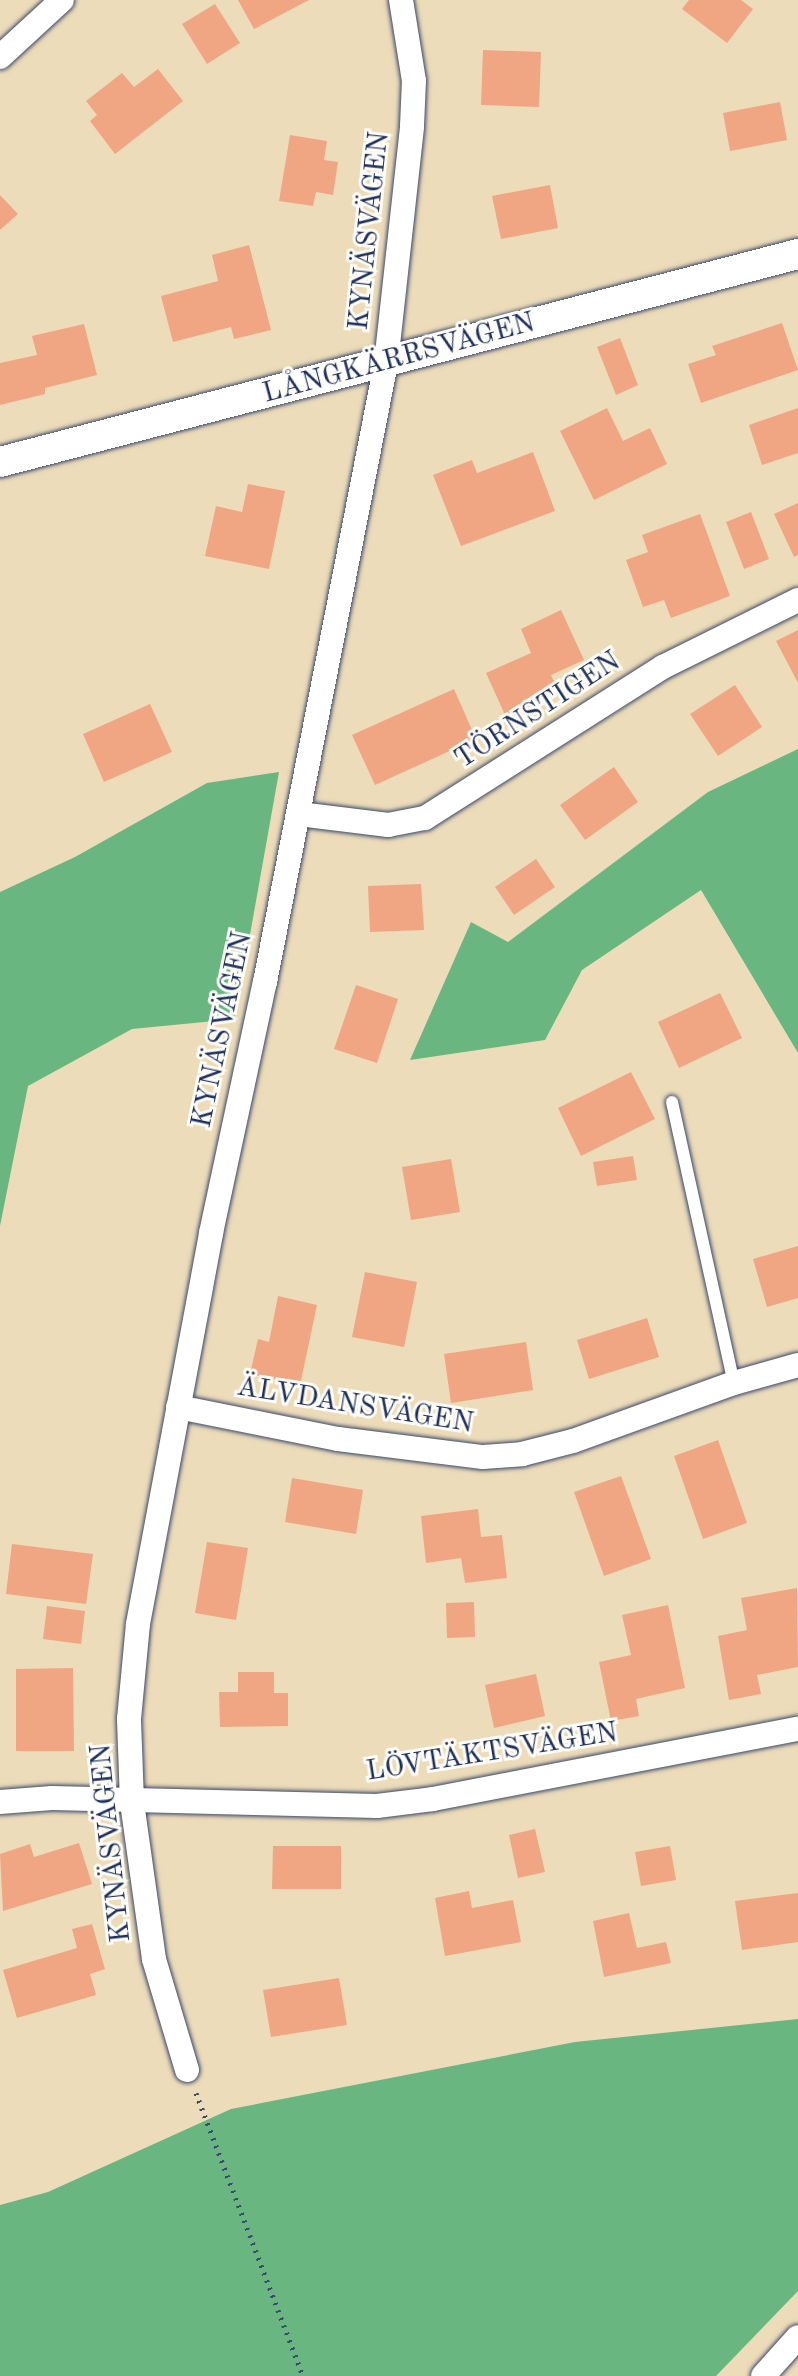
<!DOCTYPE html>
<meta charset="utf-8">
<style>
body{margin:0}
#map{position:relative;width:798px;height:2376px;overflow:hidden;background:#eddcb9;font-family:"Old Standard TT",serif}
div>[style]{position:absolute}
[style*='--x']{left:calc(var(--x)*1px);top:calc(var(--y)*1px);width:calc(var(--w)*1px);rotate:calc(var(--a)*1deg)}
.forest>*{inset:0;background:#69b680}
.building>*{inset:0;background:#f0a683}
.path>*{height:5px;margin-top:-2.5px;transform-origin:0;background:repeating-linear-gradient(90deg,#3a496c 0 2px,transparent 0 8px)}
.roads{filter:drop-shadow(0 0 2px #3a496c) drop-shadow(0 0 2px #3a496c)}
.service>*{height:12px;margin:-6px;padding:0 6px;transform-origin:6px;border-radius:6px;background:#fff}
.minor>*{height:24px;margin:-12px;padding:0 12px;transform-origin:12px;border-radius:12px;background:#fff}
.tertiary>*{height:30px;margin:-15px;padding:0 15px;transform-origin:15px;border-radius:15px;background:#fff}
span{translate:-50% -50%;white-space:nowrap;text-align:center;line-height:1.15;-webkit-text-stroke:6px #fdfcf7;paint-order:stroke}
.street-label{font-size:28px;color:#1b2f5e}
</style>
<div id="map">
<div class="forest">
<i style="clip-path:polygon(798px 749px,798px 1053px,701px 890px,582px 970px,545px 1040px,410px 1060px,471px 922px,508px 942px,708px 792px)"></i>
<i style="clip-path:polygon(279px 772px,235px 1019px,132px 1029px,28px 1086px,0 1226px,0 892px,75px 857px,207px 783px)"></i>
<i style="clip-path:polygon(798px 2019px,798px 2291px,716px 2376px,0 2376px,0 2205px,48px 2192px,231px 2109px,575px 2042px)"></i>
</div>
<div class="building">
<i style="clip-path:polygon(238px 0,309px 0,254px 29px)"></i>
<i style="clip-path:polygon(689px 0,741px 0,753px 9px,727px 43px,682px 9px)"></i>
<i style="clip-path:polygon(215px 4px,240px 43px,207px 64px,182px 24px)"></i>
<i style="clip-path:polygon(483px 50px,541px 52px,539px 107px,481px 105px)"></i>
<i style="clip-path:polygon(158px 69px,183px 101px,115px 154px,90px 121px,97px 115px,86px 101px,122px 73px,134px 87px)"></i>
<i style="clip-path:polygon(780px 102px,787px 140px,730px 151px,723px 113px)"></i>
<i style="clip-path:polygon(290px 135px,327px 141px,324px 160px,338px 162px,333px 195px,316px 192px,313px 206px,279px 201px)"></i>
<i style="clip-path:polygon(550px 185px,558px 228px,501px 239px,492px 196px)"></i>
<i style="clip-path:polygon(0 195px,18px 214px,0 230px)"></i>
<i style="clip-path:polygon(249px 245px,271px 330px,234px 339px,231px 327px,173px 342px,161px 296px,218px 281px,212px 255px)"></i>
<i style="clip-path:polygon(782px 323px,798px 370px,701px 403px,688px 364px,716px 355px,712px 346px)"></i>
<i style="clip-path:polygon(84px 324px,97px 375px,45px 388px,45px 394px,0 405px,0 363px,37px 355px,32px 336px)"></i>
<i style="clip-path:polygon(620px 338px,638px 385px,616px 395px,597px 347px)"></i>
<i style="clip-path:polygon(607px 408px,623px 441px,650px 428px,667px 464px,594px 500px,560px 431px)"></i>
<i style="clip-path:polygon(798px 408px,798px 453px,762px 465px,749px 425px)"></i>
<i style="clip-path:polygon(533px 452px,555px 511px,461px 546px,433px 475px,472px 460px,477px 473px)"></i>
<i style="clip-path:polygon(248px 484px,285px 491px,269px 569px,205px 556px,216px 506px,242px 512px)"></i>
<i style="clip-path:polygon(798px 503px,798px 555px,794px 557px,774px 514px)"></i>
<i style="clip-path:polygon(751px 512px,769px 559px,744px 569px,726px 522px)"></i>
<i style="clip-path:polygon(700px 514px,730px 596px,671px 618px,664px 600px,643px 607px,626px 560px,648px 552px,642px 535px)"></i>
<i style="clip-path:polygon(561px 610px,584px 660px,551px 675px,559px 693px,506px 717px,486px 673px,531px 653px,521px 629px)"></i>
<i style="clip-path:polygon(798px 630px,798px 683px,776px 641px)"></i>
<i style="clip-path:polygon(735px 685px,762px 727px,718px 756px,690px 714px)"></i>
<i style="clip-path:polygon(454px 689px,476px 739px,375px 785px,352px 735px)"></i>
<i style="clip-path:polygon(150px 704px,172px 752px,104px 782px,83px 734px)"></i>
<i style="clip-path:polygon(614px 767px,638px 802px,585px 840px,560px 805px)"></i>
<i style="clip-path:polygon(536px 859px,555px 887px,514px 915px,495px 887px)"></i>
<i style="clip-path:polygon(421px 884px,424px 930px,370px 932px,368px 886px)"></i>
<i style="clip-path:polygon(356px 985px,398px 999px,377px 1063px,334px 1049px)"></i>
<i style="clip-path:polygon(720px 993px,742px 1038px,679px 1068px,658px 1022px)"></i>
<i style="clip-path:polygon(631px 1072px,655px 1119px,581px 1156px,558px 1108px)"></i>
<i style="clip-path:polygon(633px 1156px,637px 1180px,597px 1186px,593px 1162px)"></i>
<i style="clip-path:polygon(451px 1159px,460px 1212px,411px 1220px,402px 1167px)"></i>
<i style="clip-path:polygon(798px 1246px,798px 1298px,767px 1307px,753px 1259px)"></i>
<i style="clip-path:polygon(365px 1272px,417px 1282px,404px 1347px,352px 1337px)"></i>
<i style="clip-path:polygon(278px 1296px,317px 1305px,300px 1385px,250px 1374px,258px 1339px,269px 1342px)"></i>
<i style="clip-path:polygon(647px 1318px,659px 1357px,589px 1379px,577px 1340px)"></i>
<i style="clip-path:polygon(526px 1342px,533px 1390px,451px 1403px,444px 1354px)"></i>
<i style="clip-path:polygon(718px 1440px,747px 1523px,703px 1539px,674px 1456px)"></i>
<i style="clip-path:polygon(621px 1476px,651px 1559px,604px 1576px,574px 1492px)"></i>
<i style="clip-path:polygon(292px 1478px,363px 1490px,356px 1534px,285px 1522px)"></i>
<i style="clip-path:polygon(478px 1509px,481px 1537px,502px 1535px,507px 1578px,465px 1583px,461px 1558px,426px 1563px,421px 1516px)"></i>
<i style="clip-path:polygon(207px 1542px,248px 1548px,236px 1620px,195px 1613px)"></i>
<i style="clip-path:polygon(12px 1544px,93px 1554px,86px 1604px,6px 1594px)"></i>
<i style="clip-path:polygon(797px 1588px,798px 1667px,757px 1675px,761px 1694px,729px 1700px,718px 1636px,747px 1630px,741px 1598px)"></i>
<i style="clip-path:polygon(474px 1602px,475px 1637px,447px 1638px,446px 1603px)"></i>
<i style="clip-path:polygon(668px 1605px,685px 1688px,636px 1699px,639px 1716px,611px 1721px,599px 1662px,631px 1655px,622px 1615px)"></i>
<i style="clip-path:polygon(47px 1606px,85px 1611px,81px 1644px,43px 1639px)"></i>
<i style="clip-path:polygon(73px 1668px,74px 1751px,16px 1751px,16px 1669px)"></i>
<i style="clip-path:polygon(238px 1672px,274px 1672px,274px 1693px,288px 1693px,288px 1726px,220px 1727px,219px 1692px,238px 1692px)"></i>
<i style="clip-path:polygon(536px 1674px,545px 1716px,494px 1728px,485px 1685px)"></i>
<i style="clip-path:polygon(535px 1829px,545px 1872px,518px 1878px,509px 1835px)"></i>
<i style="clip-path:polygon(79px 1843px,92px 1884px,3px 1911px,0 1854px,30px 1844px,34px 1857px)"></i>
<i style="clip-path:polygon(273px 1846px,341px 1846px,341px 1889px,272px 1889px)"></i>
<i style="clip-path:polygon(670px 1846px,676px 1880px,641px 1886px,635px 1852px)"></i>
<i style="clip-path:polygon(469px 1891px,472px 1908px,513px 1900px,521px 1942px,445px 1956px,435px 1898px)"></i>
<i style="clip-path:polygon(798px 1893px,798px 1942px,742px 1950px,735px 1901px)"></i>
<i style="clip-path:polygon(629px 1913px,637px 1948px,666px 1942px,671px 1963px,604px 1977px,593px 1921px)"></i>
<i style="clip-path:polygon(92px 1924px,105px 1969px,90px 1974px,96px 1995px,17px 2018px,3px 1970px,77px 1948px,72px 1929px)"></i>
<i style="clip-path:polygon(339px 1978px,347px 2025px,271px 2037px,263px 1990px)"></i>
</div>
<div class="path">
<i style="--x:196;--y:2093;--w:303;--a:69.3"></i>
</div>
<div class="roads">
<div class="service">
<i style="--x:672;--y:1102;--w:288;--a:77.6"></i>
</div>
<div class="minor">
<i style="--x:0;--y:57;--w:84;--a:-42.6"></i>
<i style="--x:299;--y:814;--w:90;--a:7"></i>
<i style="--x:388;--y:825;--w:38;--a:-11"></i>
<i style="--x:425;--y:818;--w:282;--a:-32.4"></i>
<i style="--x:663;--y:667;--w:151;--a:-26.4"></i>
<i style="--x:178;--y:1407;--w:163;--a:11.3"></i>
<i style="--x:338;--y:1439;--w:146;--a:7.1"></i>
<i style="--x:483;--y:1457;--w:39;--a:-4"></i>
<i style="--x:522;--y:1454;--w:53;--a:-14.3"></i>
<i style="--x:573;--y:1441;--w:171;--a:-19.8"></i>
<i style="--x:734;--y:1383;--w:66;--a:-15.7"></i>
<i style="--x:0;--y:1802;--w:52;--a:-4.4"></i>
<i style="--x:52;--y:1798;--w:325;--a:1.4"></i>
<i style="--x:377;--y:1806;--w:56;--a:-7.1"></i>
<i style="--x:433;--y:1799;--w:372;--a:-10.9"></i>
<i style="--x:187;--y:2070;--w:116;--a:-106.6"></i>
<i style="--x:154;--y:1959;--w:159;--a:-98"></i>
<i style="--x:132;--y:1802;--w:83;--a:-92.1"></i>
<i style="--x:129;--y:1719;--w:95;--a:-84.6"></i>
<i style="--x:138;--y:1624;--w:398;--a:-79.4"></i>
<i style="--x:211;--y:1233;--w:257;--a:-77.9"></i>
<i style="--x:265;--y:982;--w:631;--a:-78.94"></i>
<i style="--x:386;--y:363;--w:238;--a:-83.7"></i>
<i style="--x:412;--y:126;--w:45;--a:-87.5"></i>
<i style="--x:414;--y:81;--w:82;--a:-99.1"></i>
<i style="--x:763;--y:2376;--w:52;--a:-48.1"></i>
</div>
<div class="tertiary">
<i style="--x:0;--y:462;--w:825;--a:-14.61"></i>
</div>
</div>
<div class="street-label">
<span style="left:370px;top:231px;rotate:-84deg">KYNÄSVÄGEN</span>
<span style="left:399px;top:359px;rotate:-15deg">LÅNGKÄRRSVÄGEN</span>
<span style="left:538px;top:711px;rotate:-33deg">TÖRNSTIGEN</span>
<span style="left:223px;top:1030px;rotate:-78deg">KYNÄSVÄGEN</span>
<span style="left:355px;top:1406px;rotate:9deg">ÄLVDANSVÄGEN</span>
<span style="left:492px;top:1753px;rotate:-9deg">LÖVTÄKTSVÄGEN</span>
<span style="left:112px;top:1843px;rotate:-96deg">KYNÄSVÄGEN</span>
</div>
</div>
